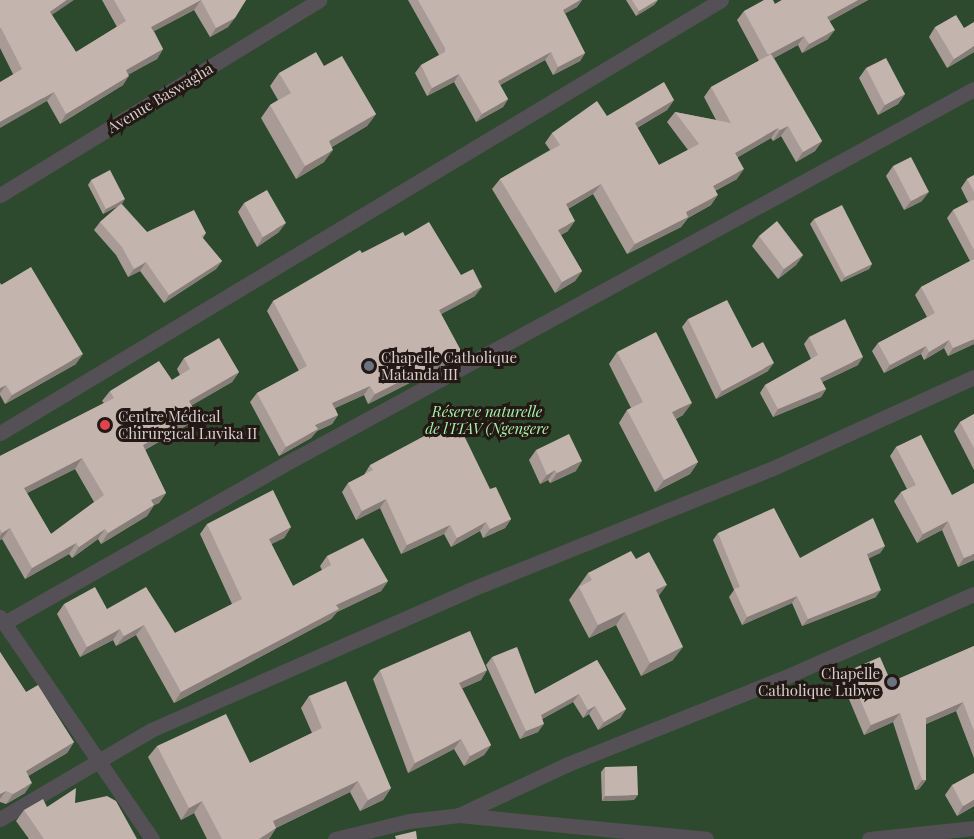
<!DOCTYPE html>
<meta charset="utf-8">
<style>
body{margin:0}
#map{position:relative;width:974px;height:839px;overflow:hidden;background:#231814;font-family:"Playfair Display",serif}
div>[style]{position:absolute}
[style*='--x']{left:calc(var(--x)*1px);top:calc(var(--y)*1px);width:calc(var(--w)*1px);rotate:calc(var(--a)*1deg)}
.green>*{inset:0;background:#2d4a2f}
.minor>*{height:15px;margin:-7.5px;padding:0 7.5px;transform-origin:7.5px;border-radius:7.5px;background:#545055}
.wall>*{inset:0;background:#a89b95}
.shaded-wall>*{inset:0;background:#887e79}
.building>*{inset:0;background:#c3b4ad}
.dots>*{width:16px;height:16px;translate:-50% -50%;box-sizing:border-box;border:3px solid #231814;border-radius:50%}
span{translate:-50% -50%;white-space:nowrap;text-align:center;line-height:1.15;-webkit-text-stroke:6px #231814;paint-order:stroke}
.street-label{font-size:15px;color:#d8cfcd}
.poi-label{font-size:15px;color:#d8cfcd}
.left{translate:0 -50%;text-align:left}
.right{translate:-100% -50%;text-align:right}
.park-label{font-size:15px;color:#a6f3ab;font-style:italic}
</style>
<div id="map">
<div class="green">
<i style="clip-path:polygon(0 0,974px 0,974px 839px,0 839px)"></i>
</div>
<div class="minor">
<i style="--x:0;--y:195;--w:374;--a:-31.4"></i>
<i style="--x:0;--y:433;--w:841;--a:-30.99"></i>
<i style="--x:0;--y:617;--w:269;--a:55.6"></i>
<i style="--x:4;--y:623;--w:335;--a:-29.5"></i>
<i style="--x:296;--y:458;--w:772;--a:-28.56"></i>
<i style="--x:459;--y:815;--w:120;--a:-25.1"></i>
<i style="--x:568;--y:764;--w:239;--a:-21.8"></i>
<i style="--x:790;--y:675;--w:201;--a:-23.8"></i>
<i style="--x:0;--y:819;--w:175;--a:-30.5"></i>
<i style="--x:151;--y:730;--w:345;--a:-23.7"></i>
<i style="--x:467;--y:591;--w:328;--a:-21.9"></i>
<i style="--x:771;--y:469;--w:223;--a:-24.4"></i>
<i style="--x:335;--y:839;--w:76;--a:-13.7"></i>
<i style="--x:409;--y:821;--w:50;--a:-6.8"></i>
<i style="--x:459;--y:815;--w:248;--a:5.5"></i>
<i style="--x:869;--y:839;--w:106;--a:-6"></i>
</div>
<div class="wall">
<i style="clip-path:polygon(0 0,52px 15px,76px 52px,117px 27px,102px 0,246px 0,228px 27px,210px 37px,194px 10px,154px 31px,163px 49px,157px 59px,128px 74px,123px 85px,60px 124px,47px 101px,13px 74px,0 48px)"></i>
<i style="clip-path:polygon(408px 0,582px 0,577px 7px,565px 13px,585px 53px,580px 61px,553px 75px,545px 60px,500px 85px,508px 99px,503px 107px,476px 122px,454px 82px,427px 96px,415px 73px,421px 65px,439px 55px)"></i>
<i style="clip-path:polygon(626px 0,658px 0,654px 5px,636px 16px)"></i>
<i style="clip-path:polygon(782px 0,868px 0,830px 21px,828px 39px,802px 53px,798px 45px,774px 58px,822px 141px,815px 151px,796px 162px,781px 136px,773px 141px,771px 138px,738px 157px,737px 179px,715px 191px,711px 205px,688px 218px,681px 227px,627px 254px,593px 194px,568px 209px,568px 231px,561px 235px,582px 271px,575px 281px,555px 293px,492px 189px,500px 179px,550px 150px,545px 143px,552px 133px,607px 116px,674px 100px,667px 110px,637px 128px,659px 165px,688px 150px,667px 122px,675px 112px,716px 120px,704px 97px,711px 87px,759px 61px,737px 20px,744px 11px,775px 4px)"></i>
<i style="clip-path:polygon(935px 27px,964px 28px,974px 52px,947px 68px,929px 37px)"></i>
<i style="clip-path:polygon(324px 66px,376px 114px,367px 126px,332px 147px,324px 162px,296px 179px,261px 118px,270px 105px,278px 100px,270px 86px,279px 73px)"></i>
<i style="clip-path:polygon(866px 68px,905px 94px,898px 104px,878px 115px,859px 78px)"></i>
<i style="clip-path:polygon(893px 166px,922px 201px,904px 210px,886px 176px)"></i>
<i style="clip-path:polygon(974px 175px,974px 344px,948px 356px,944px 348px,924px 360px,921px 354px,884px 373px,872px 351px,878px 343px,927px 317px,915px 295px,921px 287px,970px 261px,947px 218px,953px 210px,968px 202px,961px 188px,967px 179px)"></i>
<i style="clip-path:polygon(91px 180px,122px 204px,147px 232px,206px 233px,203px 238px,222px 261px,216px 269px,164px 303px,140px 271px,128px 277px,116px 255px,94px 230px,100px 222px,118px 206px,103px 214px,88px 185px)"></i>
<i style="clip-path:polygon(244px 203px,279px 232px,257px 247px,238px 212px)"></i>
<i style="clip-path:polygon(814px 219px,872px 264px,869px 269px,841px 282px,810px 224px)"></i>
<i style="clip-path:polygon(405px 236px,461px 275px,475px 296px,441px 314px,461px 351px,455px 360px,368px 404px,364px 395px,335px 408px,338px 415px,332px 424px,317px 431px,311px 438px,279px 456px,250px 402px,257px 393px,299px 371px,267px 311px,273px 301px,362px 253px)"></i>
<i style="clip-path:polygon(759px 236px,803px 255px,796px 265px,778px 279px,752px 246px)"></i>
<i style="clip-path:polygon(0 283px,76px 364px,5px 404px,0 395px)"></i>
<i style="clip-path:polygon(688px 319px,768px 371px,716px 399px,682px 327px)"></i>
<i style="clip-path:polygon(809px 337px,858px 365px,822px 382px,826px 389px,821px 397px,773px 417px,760px 393px,765px 385px,811px 359px,804px 344px)"></i>
<i style="clip-path:polygon(617px 352px,683px 415px,676px 419px,698px 462px,690px 474px,655px 492px,619px 423px,627px 410px,631px 408px,609px 364px)"></i>
<i style="clip-path:polygon(evenodd,184px 358px,239px 372px,232px 382px,192px 405px,189px 424px,145px 450px,166px 493px,159px 503px,154px 505px,147px 516px,101px 544px,98px 539px,72px 558px,69px 554px,25px 579px,2px 539px,0 540px,0 456px,104px 403px,102px 401px,110px 391px,172px 380px,180px 375px,177px 369px,184px 358px,75px 469px,94px 502px,51px 534px,27px 493px,75px 469px)"></i>
<i style="clip-path:polygon(974px 414px,974px 470px,954px 431px,960px 422px)"></i>
<i style="clip-path:polygon(921px 435px,974px 560px,958px 567px,942px 530px,917px 543px,894px 501px,901px 492px,907px 489px,890px 456px,896px 447px)"></i>
<i style="clip-path:polygon(536px 450px,576px 471px,550px 483px,548px 480px,540px 484px,529px 460px)"></i>
<i style="clip-path:polygon(370px 465px,490px 489px,511px 519px,505px 528px,483px 538px,480px 531px,451px 547px,444px 534px,401px 554px,380px 508px,356px 520px,342px 492px,348px 483px,364px 475px)"></i>
<i style="clip-path:polygon(207px 524px,291px 527px,284px 538px,271px 544px,293px 586px,322px 570px,320px 566px,327px 556px,388px 581px,381px 591px,337px 612px,331px 619px,174px 703px,136px 635px,116px 646px,113px 640px,80px 657px,57px 614px,64px 604px,107px 609px,175px 633px,232px 604px,200px 534px)"></i>
<i style="clip-path:polygon(718px 533px,800px 558px,885px 546px,880px 553px,868px 558px,876px 597px,802px 626px,792px 603px,742px 625px,729px 597px,734px 590px,713px 540px)"></i>
<i style="clip-path:polygon(636px 559px,658px 596px,673px 660px,641px 676px,616px 625px,589px 638px,569px 600px,588px 573px)"></i>
<i style="clip-path:polygon(974px 646px,974px 758px,956px 711px,926px 724px,926px 780px,919px 789px,915px 790px,893px 722px,864px 735px,841px 680px,848px 671px,891px 682px)"></i>
<i style="clip-path:polygon(0 652px,26px 692px,74px 742px,67px 753px,28px 776px,25px 793px,6px 804px,0 802px)"></i>
<i style="clip-path:polygon(492px 657px,535px 694px,597px 660px,626px 709px,620px 718px,598px 730px,589px 714px,583px 718px,573px 702px,542px 719px,538px 732px,520px 739px,486px 665px)"></i>
<i style="clip-path:polygon(380px 670px,487px 670px,481px 680px,462px 688px,491px 745px,484px 755px,464px 766px,454px 749px,408px 773px,373px 679px)"></i>
<i style="clip-path:polygon(309px 696px,391px 788px,383px 800px,360px 811px,350px 792px,276px 828px,269px 839px,207px 839px,194px 813px,181px 820px,148px 757px,157px 746px,250px 763px,312px 733px,301px 708px)"></i>
<i style="clip-path:polygon(605px 767px,634px 800px,602px 801px,601px 772px)"></i>
<i style="clip-path:polygon(952px 785px,974px 806px,957px 816px,945px 795px)"></i>
<i style="clip-path:polygon(75px 803px,137px 839px,29px 839px,16px 821px,24px 810px)"></i>
</div>
<div class="shaded-wall">
<i style="clip-path:polygon(67px 0,74px 0,43px 21px,50px 12px)"></i>
<i style="clip-path:polygon(201px 0,194px 10px,145px 36px,151px 27px)"></i>
<i style="clip-path:polygon(580px 0,582px 0,577px 7px,557px 18px,563px 10px)"></i>
<i style="clip-path:polygon(658px 0,654px 5px,636px 16px,639px 11px)"></i>
<i style="clip-path:polygon(858px 0,868px 0,821px 26px,827px 17px)"></i>
<i style="clip-path:polygon(235px 18px,228px 27px,210px 37px,216px 28px)"></i>
<i style="clip-path:polygon(835px 30px,828px 39px,802px 53px,809px 44px)"></i>
<i style="clip-path:polygon(804px 36px,798px 45px,761px 65px,768px 55px)"></i>
<i style="clip-path:polygon(974px 46px,974px 52px,947px 68px,954px 59px)"></i>
<i style="clip-path:polygon(163px 49px,157px 59px,119px 80px,126px 70px)"></i>
<i style="clip-path:polygon(551px 52px,545px 60px,493px 89px,498px 81px)"></i>
<i style="clip-path:polygon(585px 53px,580px 61px,553px 75px,558px 67px)"></i>
<i style="clip-path:polygon(459px 74px,454px 82px,427px 96px,432px 88px)"></i>
<i style="clip-path:polygon(129px 76px,123px 85px,60px 124px,66px 114px)"></i>
<i style="clip-path:polygon(54px 92px,47px 101px,0 128px,0 122px)"></i>
<i style="clip-path:polygon(905px 94px,898px 104px,878px 115px,885px 105px)"></i>
<i style="clip-path:polygon(508px 99px,503px 107px,476px 122px,482px 114px)"></i>
<i style="clip-path:polygon(674px 100px,667px 110px,627px 134px,635px 123px)"></i>
<i style="clip-path:polygon(376px 114px,367px 126px,320px 154px,329px 141px)"></i>
<i style="clip-path:polygon(788px 126px,781px 136px,773px 141px,780px 130px)"></i>
<i style="clip-path:polygon(778px 128px,771px 138px,728px 163px,735px 153px)"></i>
<i style="clip-path:polygon(822px 141px,815px 151px,796px 162px,803px 152px)"></i>
<i style="clip-path:polygon(333px 150px,324px 162px,296px 179px,305px 166px)"></i>
<i style="clip-path:polygon(744px 169px,737px 179px,705px 196px,713px 186px)"></i>
<i style="clip-path:polygon(601px 184px,593px 194px,558px 215px,566px 204px)"></i>
<i style="clip-path:polygon(929px 192px,922px 201px,904px 210px,911px 201px)"></i>
<i style="clip-path:polygon(718px 195px,711px 205px,688px 218px,681px 227px,627px 254px,635px 244px,686px 212px)"></i>
<i style="clip-path:polygon(125px 199px,122px 204px,103px 214px,106px 209px)"></i>
<i style="clip-path:polygon(575px 221px,568px 231px,551px 240px,558px 230px)"></i>
<i style="clip-path:polygon(286px 223px,279px 232px,257px 247px,263px 237px)"></i>
<i style="clip-path:polygon(803px 255px,796px 265px,778px 279px,784px 269px)"></i>
<i style="clip-path:polygon(222px 261px,216px 269px,164px 303px,169px 295px)"></i>
<i style="clip-path:polygon(146px 262px,140px 271px,128px 277px,134px 269px)"></i>
<i style="clip-path:polygon(872px 264px,869px 269px,841px 282px,845px 277px)"></i>
<i style="clip-path:polygon(582px 271px,575px 281px,555px 293px,562px 282px)"></i>
<i style="clip-path:polygon(482px 287px,475px 296px,432px 319px,439px 310px)"></i>
<i style="clip-path:polygon(974px 339px,974px 344px,948px 356px,953px 348px)"></i>
<i style="clip-path:polygon(949px 340px,944px 348px,924px 360px,929px 352px)"></i>
<i style="clip-path:polygon(926px 346px,921px 354px,884px 373px,890px 365px)"></i>
<i style="clip-path:polygon(461px 351px,455px 360px,368px 404px,375px 394px)"></i>
<i style="clip-path:polygon(83px 354px,76px 364px,5px 404px,12px 395px)"></i>
<i style="clip-path:polygon(863px 357px,858px 365px,814px 386px,820px 378px)"></i>
<i style="clip-path:polygon(774px 363px,768px 371px,716px 399px,722px 391px)"></i>
<i style="clip-path:polygon(239px 372px,232px 382px,182px 411px,189px 401px)"></i>
<i style="clip-path:polygon(6px 385px,0 393px,0 388px)"></i>
<i style="clip-path:polygon(370px 386px,364px 395px,326px 412px,332px 403px)"></i>
<i style="clip-path:polygon(826px 389px,821px 397px,773px 417px,778px 409px)"></i>
<i style="clip-path:polygon(692px 403px,683px 415px,664px 424px,672px 412px)"></i>
<i style="clip-path:polygon(196px 413px,189px 424px,136px 455px,143px 445px)"></i>
<i style="clip-path:polygon(338px 415px,332px 424px,317px 431px,311px 438px,279px 456px,286px 447px,315px 425px)"></i>
<i style="clip-path:polygon(82px 458px,75px 469px,17px 498px,24px 488px)"></i>
<i style="clip-path:polygon(582px 461px,576px 471px,550px 483px,557px 473px)"></i>
<i style="clip-path:polygon(698px 462px,690px 474px,655px 492px,664px 480px)"></i>
<i style="clip-path:polygon(555px 470px,548px 480px,540px 484px,547px 475px)"></i>
<i style="clip-path:polygon(166px 493px,159px 503px,144px 510px,151px 500px)"></i>
<i style="clip-path:polygon(386px 499px,380px 508px,356px 520px,362px 511px)"></i>
<i style="clip-path:polygon(154px 505px,147px 516px,101px 544px,108px 533px)"></i>
<i style="clip-path:polygon(511px 519px,505px 528px,483px 538px,490px 529px)"></i>
<i style="clip-path:polygon(948px 521px,942px 530px,917px 543px,923px 534px)"></i>
<i style="clip-path:polygon(486px 522px,480px 531px,451px 547px,457px 538px)"></i>
<i style="clip-path:polygon(450px 525px,444px 534px,401px 554px,407px 545px)"></i>
<i style="clip-path:polygon(291px 527px,284px 538px,261px 549px,269px 539px)"></i>
<i style="clip-path:polygon(10px 528px,2px 539px,0 540px,0 536px,2px 533px)"></i>
<i style="clip-path:polygon(105px 529px,98px 539px,72px 558px,79px 547px)"></i>
<i style="clip-path:polygon(76px 543px,69px 554px,25px 579px,32px 568px)"></i>
<i style="clip-path:polygon(885px 546px,880px 553px,862px 562px,867px 554px)"></i>
<i style="clip-path:polygon(974px 554px,974px 560px,958px 567px,964px 558px)"></i>
<i style="clip-path:polygon(388px 581px,381px 591px,337px 612px,331px 619px,174px 703px,181px 692px,336px 605px)"></i>
<i style="clip-path:polygon(667px 585px,657px 598px,656px 590px)"></i>
<i style="clip-path:polygon(881px 590px,876px 597px,802px 626px,808px 619px)"></i>
<i style="clip-path:polygon(797px 596px,792px 603px,742px 625px,747px 617px)"></i>
<i style="clip-path:polygon(625px 612px,616px 625px,589px 638px,598px 625px)"></i>
<i style="clip-path:polygon(144px 625px,136px 635px,116px 646px,124px 636px)"></i>
<i style="clip-path:polygon(120px 629px,113px 640px,80px 657px,87px 647px)"></i>
<i style="clip-path:polygon(683px 647px,673px 660px,641px 676px,650px 663px)"></i>
<i style="clip-path:polygon(487px 670px,481px 680px,452px 693px,459px 683px)"></i>
<i style="clip-path:polygon(579px 694px,573px 702px,535px 723px,541px 715px)"></i>
<i style="clip-path:polygon(963px 702px,956px 711px,919px 727px,926px 718px)"></i>
<i style="clip-path:polygon(595px 706px,589px 714px,583px 718px,588px 710px)"></i>
<i style="clip-path:polygon(626px 709px,620px 718px,598px 730px,604px 722px)"></i>
<i style="clip-path:polygon(900px 713px,893px 722px,864px 735px,871px 725px)"></i>
<i style="clip-path:polygon(544px 724px,538px 732px,520px 739px,526px 731px)"></i>
<i style="clip-path:polygon(461px 739px,454px 749px,408px 773px,415px 763px)"></i>
<i style="clip-path:polygon(74px 742px,67px 753px,18px 782px,26px 771px)"></i>
<i style="clip-path:polygon(491px 745px,484px 755px,464px 766px,470px 756px)"></i>
<i style="clip-path:polygon(922px 780px,926px 780px,919px 789px,915px 790px)"></i>
<i style="clip-path:polygon(358px 781px,350px 792px,265px 833px,273px 821px)"></i>
<i style="clip-path:polygon(32px 783px,25px 793px,6px 804px,13px 794px)"></i>
<i style="clip-path:polygon(391px 788px,383px 800px,360px 811px,368px 800px)"></i>
<i style="clip-path:polygon(6px 791px,0 799px,0 794px)"></i>
<i style="clip-path:polygon(638px 795px,634px 800px,602px 801px,605px 796px)"></i>
<i style="clip-path:polygon(974px 800px,974px 806px,957px 816px,963px 806px)"></i>
<i style="clip-path:polygon(202px 801px,194px 813px,181px 820px,189px 808px)"></i>
<i style="clip-path:polygon(276px 828px,269px 839px,259px 839px)"></i>
</div>
<div class="building">
<i style="clip-path:polygon(0 0,67px 0,50px 12px,76px 52px,126px 21px,114px 0,246px 0,235px 18px,216px 28px,201px 0,151px 27px,163px 49px,126px 70px,129px 76px,66px 114px,54px 92px,0 122px,0 82px,22px 69px,1px 28px,0 28px)"></i>
<i style="clip-path:polygon(418px 0,580px 0,563px 10px,585px 53px,558px 67px,551px 52px,498px 81px,508px 99px,482px 114px,459px 74px,432px 88px,421px 65px,445px 52px,445px 48px)"></i>
<i style="clip-path:polygon(632px 0,657px 0,639px 11px)"></i>
<i style="clip-path:polygon(764px 0,773px 0,775px 4px,782px 0,858px 0,827px 17px,835px 30px,809px 44px,804px 36px,768px 55px,744px 11px)"></i>
<i style="clip-path:polygon(956px 15px,964px 28px,974px 22px,974px 46px,954px 59px,935px 27px)"></i>
<i style="clip-path:polygon(316px 52px,324px 66px,342px 56px,376px 114px,329px 141px,333px 150px,305px 166px,270px 105px,291px 93px,279px 73px)"></i>
<i style="clip-path:polygon(771px 54px,822px 141px,803px 152px,788px 126px,780px 130px,778px 128px,735px 153px,744px 169px,713px 186px,718px 195px,686px 212px,688px 217px,635px 244px,601px 184px,566px 204px,575px 221px,558px 230px,582px 271px,562px 282px,500px 179px,560px 145px,552px 133px,597px 101px,607px 116px,664px 82px,674px 100px,635px 123px,659px 165px,699px 144px,675px 112px,731px 123px,711px 87px)"></i>
<i style="clip-path:polygon(886px 58px,905px 94px,885px 105px,866px 68px)"></i>
<i style="clip-path:polygon(911px 157px,929px 192px,911px 201px,893px 166px)"></i>
<i style="clip-path:polygon(110px 170px,125px 199px,106px 209px,91px 180px)"></i>
<i style="clip-path:polygon(974px 175px,974px 192px,967px 179px)"></i>
<i style="clip-path:polygon(267px 190px,286px 223px,263px 237px,244px 203px)"></i>
<i style="clip-path:polygon(973px 200px,974px 201px,974px 250px,953px 210px)"></i>
<i style="clip-path:polygon(121px 204px,147px 232px,194px 210px,206px 233px,201px 236px,222px 261px,169px 295px,146px 262px,134px 269px,122px 247px,100px 222px)"></i>
<i style="clip-path:polygon(842px 205px,872px 264px,845px 277px,814px 219px)"></i>
<i style="clip-path:polygon(777px 221px,803px 255px,784px 269px,759px 236px)"></i>
<i style="clip-path:polygon(429px 222px,461px 275px,473px 269px,482px 287px,439px 310px,461px 351px,375px 394px,370px 386px,332px 403px,338px 415px,315px 425px,318px 429px,286px 447px,257px 393px,307px 366px,273px 301px,360px 250px,362px 253px,403px 232px,405px 236px)"></i>
<i style="clip-path:polygon(974px 259px,974px 339px,953px 348px,949px 340px,929px 352px,926px 346px,890px 365px,878px 343px,935px 313px,921px 287px)"></i>
<i style="clip-path:polygon(31px 267px,83px 354px,12px 395px,6px 385px,0 388px,0 283px,1px 285px)"></i>
<i style="clip-path:polygon(727px 300px,752px 348px,763px 342px,774px 363px,722px 391px,688px 319px)"></i>
<i style="clip-path:polygon(845px 319px,863px 357px,820px 378px,826px 389px,778px 409px,765px 385px,818px 355px,809px 337px)"></i>
<i style="clip-path:polygon(656px 332px,692px 403px,672px 412px,698px 462px,664px 480px,627px 410px,643px 402px,617px 352px)"></i>
<i style="clip-path:polygon(evenodd,219px 338px,239px 372px,189px 401px,196px 413px,143px 445px,166px 493px,151px 500px,154px 505px,108px 533px,105px 529px,79px 547px,76px 543px,32px 568px,10px 528px,2px 533px,0 529px,0 456px,114px 398px,110px 391px,159px 361px,172px 380px,190px 369px,184px 358px,219px 338px,82px 458px,104px 495px,51px 534px,24px 488px,82px 458px)"></i>
<i style="clip-path:polygon(974px 414px,974px 448px,960px 422px)"></i>
<i style="clip-path:polygon(456px 419px,490px 489px,496px 487px,511px 519px,490px 529px,486px 522px,457px 538px,450px 525px,407px 545px,386px 499px,362px 511px,348px 483px,373px 470px,370px 465px)"></i>
<i style="clip-path:polygon(569px 434px,582px 461px,557px 473px,555px 470px,547px 475px,536px 450px)"></i>
<i style="clip-path:polygon(921px 435px,952px 495px,974px 483px,974px 554px,964px 558px,948px 521px,923px 534px,901px 492px,916px 485px,896px 447px)"></i>
<i style="clip-path:polygon(273px 490px,291px 527px,269px 539px,293px 586px,331px 565px,327px 556px,363px 538px,388px 581px,336px 605px,339px 609px,181px 692px,144px 625px,124px 636px,120px 629px,87px 647px,64px 604px,95px 587px,107px 609px,146px 587px,175px 633px,242px 599px,207px 524px)"></i>
<i style="clip-path:polygon(774px 508px,800px 558px,873px 518px,885px 546px,867px 554px,881px 590px,808px 619px,797px 596px,747px 617px,734px 589px,740px 587px,718px 533px)"></i>
<i style="clip-path:polygon(631px 551px,636px 559px,649px 552px,667px 585px,656px 590px,683px 647px,650px 663px,625px 612px,598px 625px,579px 587px,592px 580px,588px 573px)"></i>
<i style="clip-path:polygon(470px 631px,487px 670px,459px 683px,491px 745px,470px 756px,461px 739px,415px 763px,380px 670px)"></i>
<i style="clip-path:polygon(974px 646px,974px 731px,963px 702px,926px 718px,926px 780px,922px 780px,900px 713px,871px 725px,848px 671px,880px 657px,891px 682px)"></i>
<i style="clip-path:polygon(517px 647px,535px 694px,597px 660px,626px 709px,604px 722px,595px 706px,588px 710px,579px 694px,541px 715px,544px 724px,526px 731px,492px 657px)"></i>
<i style="clip-path:polygon(0 652px,26px 692px,38px 685px,74px 742px,26px 771px,32px 783px,13px 794px,6px 791px,0 794px)"></i>
<i style="clip-path:polygon(346px 681px,391px 788px,368px 800px,358px 781px,273px 821px,276px 828px,259px 839px,222px 839px,202px 801px,189px 808px,157px 746px,226px 714px,250px 763px,322px 728px,309px 696px)"></i>
<i style="clip-path:polygon(637px 766px,638px 795px,605px 796px,605px 767px)"></i>
<i style="clip-path:polygon(974px 773px,974px 800px,963px 806px,952px 785px)"></i>
<i style="clip-path:polygon(76px 788px,75px 803px,107px 796px,116px 801px,137px 839px,44px 839px,24px 810px,43px 799px,47px 807px)"></i>
<i style="clip-path:polygon(416px 831px,417px 839px,396px 839px,395px 836px)"></i>
</div>
<div class="dots">
<i style="left:369px;top:366px;background:#6b7280"></i>
<i style="left:105px;top:425px;background:#e0444e"></i>
<i style="left:892px;top:682px;background:#6b7280"></i>
</div>
<div class="street-label">
<span style="left:160px;top:98px;rotate:-31deg">Avenue Baswagha</span>
</div>
<div class="poi-label">
<span class="left" style="left:381px;top:366px">Chapelle Catholique<br>Matanda III</span>
<span class="left" style="left:118px;top:425px">Centre Médical<br>Chirurgical Luvika II</span>
<span class="right" style="left:880px;top:682px">Chapelle<br>Catholique Lubwe</span>
</div>
<div class="park-label">
<span style="left:487px;top:420px">Réserve naturelle<br>de l'ITAV (Ngengere</span>
</div>
</div>
